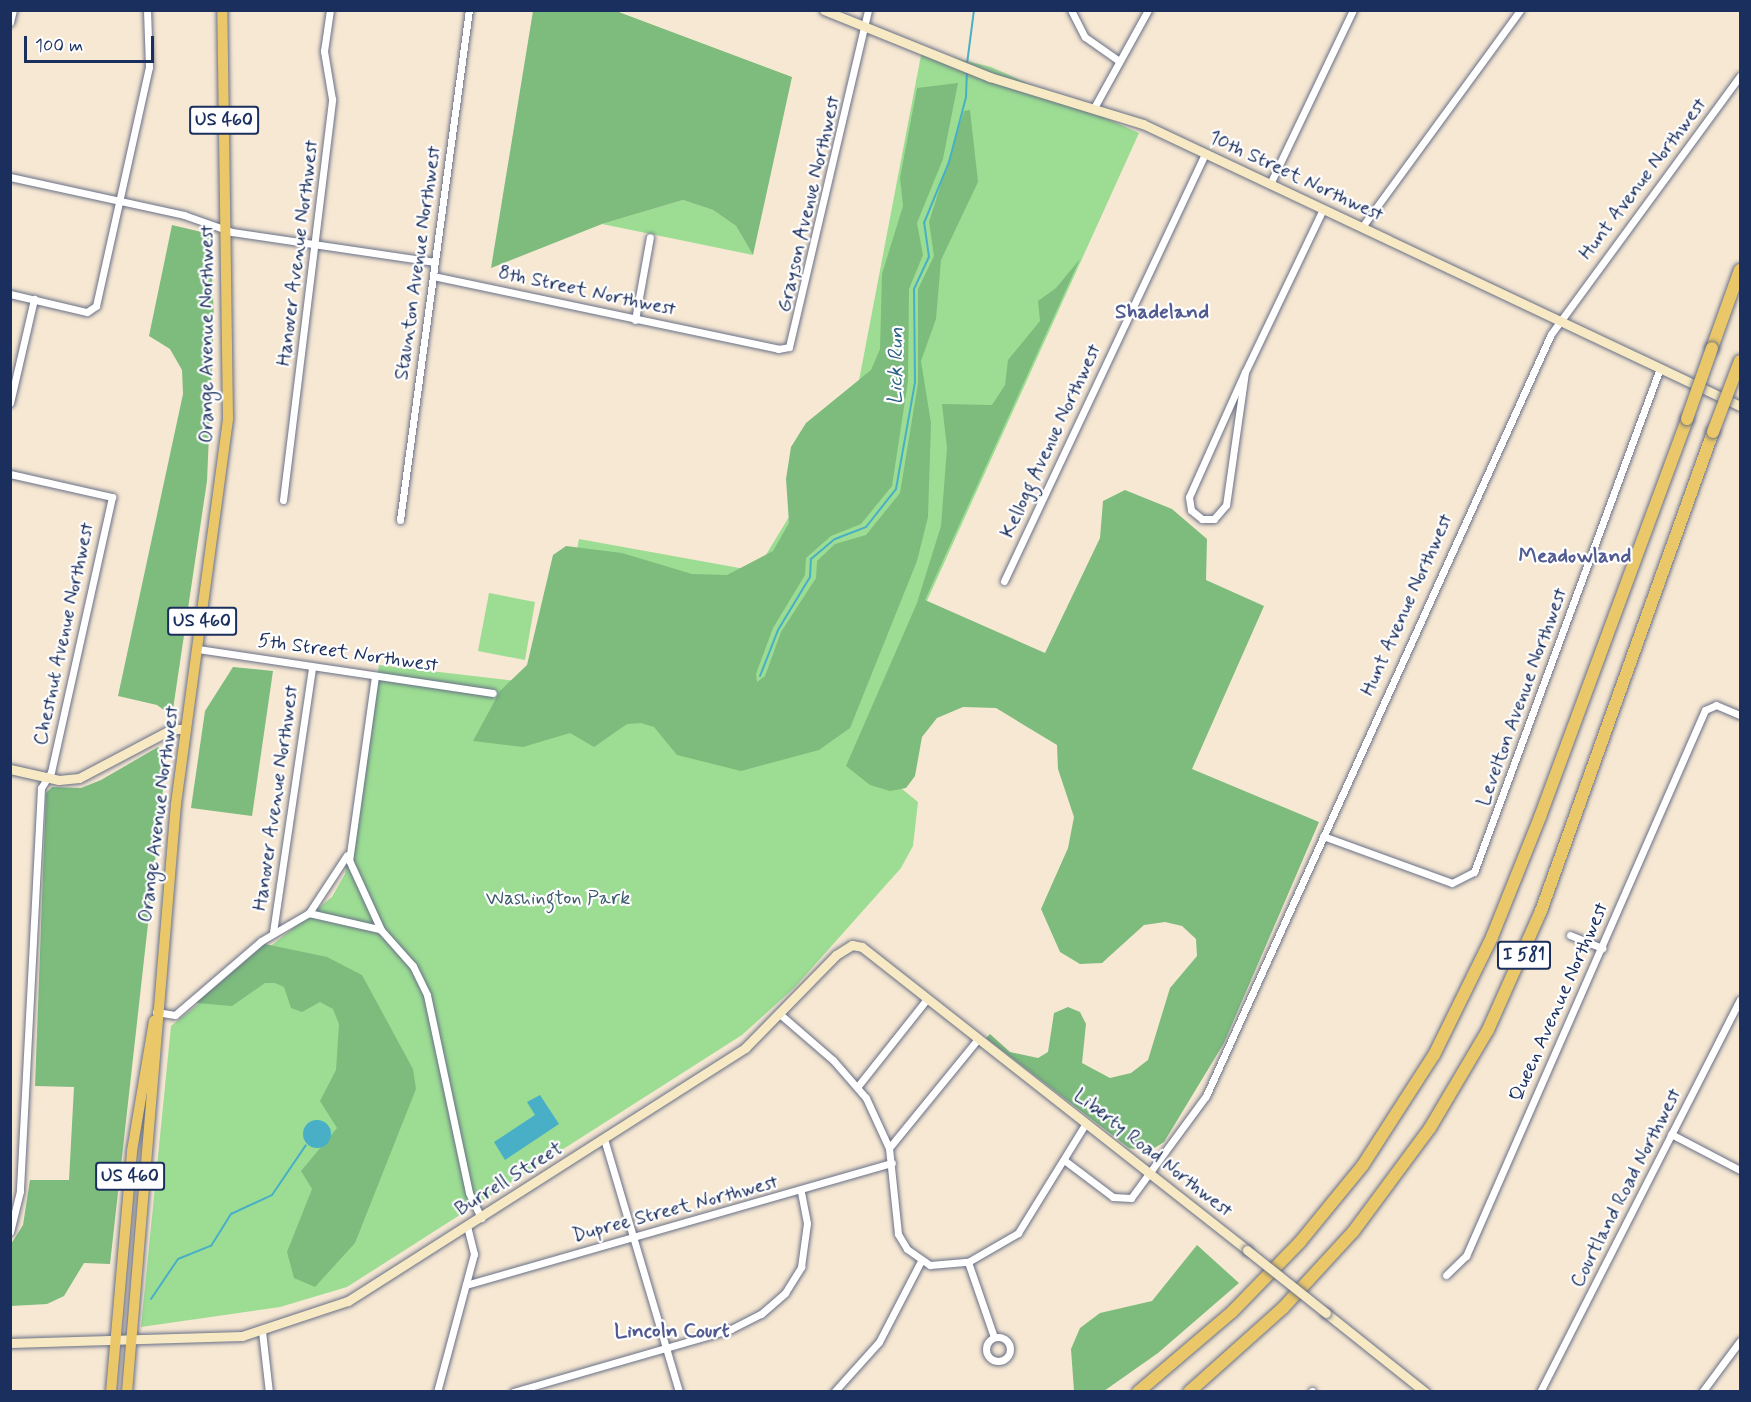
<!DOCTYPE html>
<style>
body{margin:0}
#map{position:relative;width:1751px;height:1402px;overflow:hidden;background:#f7e8d3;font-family:Mynerve,sans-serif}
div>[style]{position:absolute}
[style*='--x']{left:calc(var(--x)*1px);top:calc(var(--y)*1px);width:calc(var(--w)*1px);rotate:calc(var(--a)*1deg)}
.green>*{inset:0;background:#9cdd93}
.forest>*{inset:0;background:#7dbc7d}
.water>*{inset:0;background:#48afc7}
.round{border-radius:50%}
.stream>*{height:2px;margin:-1px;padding:0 1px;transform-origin:1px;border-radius:1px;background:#48afc7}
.roads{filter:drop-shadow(0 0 2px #687087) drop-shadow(0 0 2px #687087)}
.street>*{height:7px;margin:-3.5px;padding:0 3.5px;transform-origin:3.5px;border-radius:3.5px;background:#fff}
.street>.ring{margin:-3.5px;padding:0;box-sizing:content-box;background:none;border:7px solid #fff;border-radius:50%}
.secondary>*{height:9px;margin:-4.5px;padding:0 4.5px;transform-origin:4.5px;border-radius:4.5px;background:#f7e9c3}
.primary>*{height:10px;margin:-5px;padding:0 5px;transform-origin:5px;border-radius:5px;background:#eac769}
.highway>*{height:12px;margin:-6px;padding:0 6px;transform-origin:6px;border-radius:6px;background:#eac769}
.bridges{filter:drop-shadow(0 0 2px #687087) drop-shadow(0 0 2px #687087)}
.secondary-bridge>*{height:9px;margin:-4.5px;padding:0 4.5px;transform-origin:4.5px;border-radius:4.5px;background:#f7e9c3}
.highway-bridge>*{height:12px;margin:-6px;padding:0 6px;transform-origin:6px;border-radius:6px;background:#eac769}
span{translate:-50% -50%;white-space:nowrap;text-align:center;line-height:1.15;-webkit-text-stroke:4.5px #fff;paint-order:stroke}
.shield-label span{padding:2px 4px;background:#fff;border:2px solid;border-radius:4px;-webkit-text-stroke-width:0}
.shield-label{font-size:18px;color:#1b2f5e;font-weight:700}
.street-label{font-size:20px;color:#1b2f5e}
.park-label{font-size:20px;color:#3b5a6b}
.neighbourhood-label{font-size:21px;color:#525b91;font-weight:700}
.water-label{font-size:21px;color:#2d6288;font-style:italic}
.frame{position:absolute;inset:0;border:12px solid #1b2f5e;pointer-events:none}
.scale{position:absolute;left:24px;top:36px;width:130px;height:27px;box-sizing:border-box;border:3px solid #1b2f5e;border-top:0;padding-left:8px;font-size:18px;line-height:21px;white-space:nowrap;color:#1b2f5e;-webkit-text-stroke:4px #fff;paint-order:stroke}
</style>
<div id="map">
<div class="green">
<i style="clip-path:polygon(922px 50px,991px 67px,1139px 133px,858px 753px,918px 802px,913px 846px,901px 868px,795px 987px,742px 1035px,347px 1287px,280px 1307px,141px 1327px,171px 1026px,332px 897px,345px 874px,379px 665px,550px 685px,579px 539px,756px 571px,853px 412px)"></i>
<i style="clip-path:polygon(683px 200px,713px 210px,736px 226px,753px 255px,602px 224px)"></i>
<i style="clip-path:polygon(489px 593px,535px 602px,525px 660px,478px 651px)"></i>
</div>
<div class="forest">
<i style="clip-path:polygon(533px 11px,616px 11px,792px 77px,753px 255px,736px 226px,713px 210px,683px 200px,602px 224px,491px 268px)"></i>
<i style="clip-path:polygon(958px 83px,943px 159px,917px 223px,923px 255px,909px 289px,908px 381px,892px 486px,861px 524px,831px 536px,806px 558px,805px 575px,773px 628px,756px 674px,757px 682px,765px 676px,781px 632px,816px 578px,817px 561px,835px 544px,866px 535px,900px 493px,918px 383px,918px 289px,934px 256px,929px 222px,964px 111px,970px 110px,978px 182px,941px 260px,936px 319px,921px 361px,931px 423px,928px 517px,917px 561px,850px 728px,819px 750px,741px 771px,677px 755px,654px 727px,641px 723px,627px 724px,594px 747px,570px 733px,523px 747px,473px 741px,500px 691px,527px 665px,553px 555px,566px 546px,622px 553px,692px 574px,727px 575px,773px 551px,789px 523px,786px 479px,791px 447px,806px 423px,871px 370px,880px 349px,882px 274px,903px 206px,900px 178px,917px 88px)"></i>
<i style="clip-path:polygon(172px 225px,210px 234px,214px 318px,207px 481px,172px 716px,157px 705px,118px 696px,183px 394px,182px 370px,170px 349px,149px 336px)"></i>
<i style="clip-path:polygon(1080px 259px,925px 600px,1045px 653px,1100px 538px,1103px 501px,1125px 490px,1172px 509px,1207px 539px,1206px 580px,1264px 606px,1192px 769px,1319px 822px,1224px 1043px,1164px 1142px,1148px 1152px,1129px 1148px,986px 1038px,990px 1034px,1010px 1052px,1038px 1058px,1048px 1052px,1054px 1013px,1068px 1007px,1080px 1012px,1086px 1024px,1082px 1063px,1110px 1078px,1131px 1073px,1148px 1060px,1170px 988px,1197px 956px,1196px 939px,1182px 926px,1165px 922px,1144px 925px,1102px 963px,1080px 964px,1060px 952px,1041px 909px,1068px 848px,1074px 817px,1058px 769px,1057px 745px,996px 708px,963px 707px,937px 718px,922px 737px,915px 776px,906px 788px,890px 791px,870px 785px,846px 766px,917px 603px,941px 526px,947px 448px,942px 404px,992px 405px,1005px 385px,1008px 360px,1040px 321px,1038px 301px,1056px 288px)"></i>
<i style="clip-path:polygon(233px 667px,273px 671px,252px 816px,191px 808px,205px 711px)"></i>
<i style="clip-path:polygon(158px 747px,167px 754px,110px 1264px,84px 1263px,64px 1296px,47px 1304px,11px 1306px,11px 1244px,23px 1225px,30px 1180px,69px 1180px,74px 1087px,35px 1086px,46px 793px,52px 787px,81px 788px,101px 780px)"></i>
<i style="clip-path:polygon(265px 944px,327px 957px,362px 975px,413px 1069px,416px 1089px,355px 1243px,315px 1287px,294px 1278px,287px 1252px,312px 1189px,301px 1171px,337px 1128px,320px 1101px,336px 1070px,339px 1024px,333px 1009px,320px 1002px,302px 1012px,291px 1008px,284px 987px,275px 983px,265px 983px,232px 1006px,196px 1003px)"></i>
<i style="clip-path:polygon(1197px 1245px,1239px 1283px,1158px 1353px,1104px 1391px,1074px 1391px,1071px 1349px,1080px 1328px,1100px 1313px,1152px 1301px)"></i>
</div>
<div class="water">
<i style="clip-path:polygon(540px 1095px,559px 1124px,505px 1160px,494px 1142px,535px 1115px,527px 1102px)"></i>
<i class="round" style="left:303px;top:1120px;width:28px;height:28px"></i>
</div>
<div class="stream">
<i style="--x:967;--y:64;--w:54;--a:-82.6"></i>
<i style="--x:760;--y:676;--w:49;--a:-68.6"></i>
<i style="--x:778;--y:630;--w:62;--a:-58.9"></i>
<i style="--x:810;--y:577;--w:18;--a:-87"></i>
<i style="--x:811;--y:559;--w:31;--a:-40"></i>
<i style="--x:835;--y:539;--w:33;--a:-21"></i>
<i style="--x:866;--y:527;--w:48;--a:-51.7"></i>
<i style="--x:896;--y:489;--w:109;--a:-79.9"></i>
<i style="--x:915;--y:382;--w:93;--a:-90.6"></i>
<i style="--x:914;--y:289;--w:35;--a:-65"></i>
<i style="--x:929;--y:257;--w:34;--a:-98"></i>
<i style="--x:924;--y:223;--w:66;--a:-67.7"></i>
<i style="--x:949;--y:162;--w:67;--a:-75.3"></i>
<i style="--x:966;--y:97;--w:27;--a:-88"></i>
<i style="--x:151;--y:1299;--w:48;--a:-56"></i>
<i style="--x:178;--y:1259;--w:35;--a:-22"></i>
<i style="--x:211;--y:1246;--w:38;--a:-58"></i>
<i style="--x:231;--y:1214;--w:45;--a:-24.9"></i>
<i style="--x:272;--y:1195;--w:60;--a:-55.8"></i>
</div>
<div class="roads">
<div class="street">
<i style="--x:1071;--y:10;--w:30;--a:63"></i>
<i style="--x:1085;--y:37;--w:42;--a:35.2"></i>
<i style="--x:10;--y:22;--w:12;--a:-76"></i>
<i style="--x:1095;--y:106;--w:110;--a:-61.1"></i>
<i style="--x:10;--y:177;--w:178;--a:12.3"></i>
<i style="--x:184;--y:215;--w:51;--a:19.5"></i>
<i style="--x:232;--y:232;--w:205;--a:8.4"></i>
<i style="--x:1270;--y:184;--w:193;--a:-64.5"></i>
<i style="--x:1362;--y:227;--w:268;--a:-53.9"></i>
<i style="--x:433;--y:276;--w:353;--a:11.9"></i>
<i style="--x:778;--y:349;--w:11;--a:-10"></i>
<i style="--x:789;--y:347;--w:346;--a:-76.8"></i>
<i style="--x:10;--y:294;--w:79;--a:13.2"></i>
<i style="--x:87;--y:312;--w:11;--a:-34"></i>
<i style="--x:96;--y:306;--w:245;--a:-77.5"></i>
<i style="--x:149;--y:67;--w:57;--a:-92"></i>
<i style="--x:635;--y:320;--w:84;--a:-79.8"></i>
<i style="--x:1245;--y:372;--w:134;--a:98.1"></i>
<i style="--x:1226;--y:505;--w:18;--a:131"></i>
<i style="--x:1214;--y:519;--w:12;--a:180"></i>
<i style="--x:1202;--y:519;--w:14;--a:-141"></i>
<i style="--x:1191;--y:510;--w:13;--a:-99"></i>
<i style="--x:1189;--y:497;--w:137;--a:-65.9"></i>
<i style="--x:1245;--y:372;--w:181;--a:-64.4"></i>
<i style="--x:10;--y:403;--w:107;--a:-77"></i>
<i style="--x:10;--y:474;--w:105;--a:12.7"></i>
<i style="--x:112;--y:497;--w:282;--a:102.5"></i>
<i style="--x:51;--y:772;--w:19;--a:122"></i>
<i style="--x:41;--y:788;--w:404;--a:93"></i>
<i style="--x:20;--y:1191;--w:42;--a:103.7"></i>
<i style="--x:283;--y:500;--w:404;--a:-83"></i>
<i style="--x:332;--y:99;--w:49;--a:-99.5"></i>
<i style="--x:324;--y:51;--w:41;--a:-81.7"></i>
<i style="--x:400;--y:520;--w:515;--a:-82.3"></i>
<i style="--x:1004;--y:581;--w:473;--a:-64.8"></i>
<i style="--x:198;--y:649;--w:298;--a:8.5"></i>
<i style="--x:375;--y:676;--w:186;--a:98"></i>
<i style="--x:349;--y:860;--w:77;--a:65.4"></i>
<i style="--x:381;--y:930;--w:48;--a:48.4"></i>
<i style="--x:413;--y:966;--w:32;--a:64"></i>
<i style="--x:427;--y:995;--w:202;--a:78"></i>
<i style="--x:469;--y:1193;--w:28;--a:64"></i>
<i style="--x:1323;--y:836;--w:137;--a:20"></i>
<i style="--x:1452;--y:883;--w:25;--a:-27"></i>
<i style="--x:1474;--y:872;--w:537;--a:-69.74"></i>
<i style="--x:309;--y:913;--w:72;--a:12.9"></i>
<i style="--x:273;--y:932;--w:267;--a:-81.6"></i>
<i style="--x:1570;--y:935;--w:35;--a:22"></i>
<i style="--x:156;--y:1012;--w:19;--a:9"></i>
<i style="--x:175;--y:1015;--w:113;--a:-40.7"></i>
<i style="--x:261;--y:941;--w:56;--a:-30.3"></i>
<i style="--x:309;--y:913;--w:69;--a:-56.8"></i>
<i style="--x:782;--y:1016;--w:67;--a:40.8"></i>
<i style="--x:833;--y:1060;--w:50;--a:49"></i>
<i style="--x:866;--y:1098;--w:55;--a:65.3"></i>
<i style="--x:889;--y:1148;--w:86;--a:84"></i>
<i style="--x:898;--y:1234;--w:17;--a:59"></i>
<i style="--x:907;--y:1249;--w:28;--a:35"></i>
<i style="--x:930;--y:1265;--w:38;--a:-5"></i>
<i style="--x:968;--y:1262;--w:58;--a:-30.1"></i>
<i style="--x:1018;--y:1233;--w:129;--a:-58.3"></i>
<i style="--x:858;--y:1086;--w:111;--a:-51.6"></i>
<i style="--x:1671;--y:1134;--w:78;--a:27.6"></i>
<i style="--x:605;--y:1142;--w:261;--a:73.5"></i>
<i style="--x:889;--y:1148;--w:141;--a:-50.8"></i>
<i style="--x:1064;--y:1160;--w:61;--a:37.1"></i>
<i style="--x:1113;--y:1197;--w:18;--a:3"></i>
<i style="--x:1131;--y:1198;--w:127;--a:-53.7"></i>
<i style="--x:1206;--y:1096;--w:836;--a:-65.64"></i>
<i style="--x:1551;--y:334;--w:320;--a:-53.8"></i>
<i style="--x:968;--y:1262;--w:79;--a:70.9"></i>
<i style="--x:1446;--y:1275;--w:28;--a:-44"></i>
<i style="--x:1466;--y:1256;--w:596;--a:-66.36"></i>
<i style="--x:1705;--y:710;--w:12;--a:-24"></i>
<i style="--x:1716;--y:705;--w:26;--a:23"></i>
<i style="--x:466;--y:1285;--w:443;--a:-16"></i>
<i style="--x:262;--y:1331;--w:61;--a:83.5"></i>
<i class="ring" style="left:986px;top:1337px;width:17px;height:17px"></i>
<i style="--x:1312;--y:1391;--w:1;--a:90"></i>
<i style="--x:437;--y:1392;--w:143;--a:-75"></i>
<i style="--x:474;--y:1254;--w:29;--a:-104"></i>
<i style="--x:513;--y:1392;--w:227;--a:-16.1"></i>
<i style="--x:731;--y:1329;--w:34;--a:-27"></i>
<i style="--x:761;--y:1314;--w:32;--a:-41"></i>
<i style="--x:785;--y:1293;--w:31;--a:-58"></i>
<i style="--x:801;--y:1267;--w:44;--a:-82.2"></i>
<i style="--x:807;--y:1223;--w:33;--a:-101"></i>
<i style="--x:834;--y:1392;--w:67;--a:-48"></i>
<i style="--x:879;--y:1342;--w:91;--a:-62.6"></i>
<i style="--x:1540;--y:1392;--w:440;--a:-63"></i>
<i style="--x:1702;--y:1392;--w:64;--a:-53.3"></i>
</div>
<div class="secondary">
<i style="--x:824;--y:10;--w:179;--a:22"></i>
<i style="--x:990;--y:77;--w:160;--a:17.1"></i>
<i style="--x:1143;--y:124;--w:660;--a:25.28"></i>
<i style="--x:10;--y:769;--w:50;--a:12.7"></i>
<i style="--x:59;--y:780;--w:20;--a:-6"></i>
<i style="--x:79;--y:778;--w:105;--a:-27.8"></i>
<i style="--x:172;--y:729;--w:14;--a:0"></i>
<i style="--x:1326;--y:1313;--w:127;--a:38.6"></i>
<i style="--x:10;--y:1343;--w:232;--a:-1.7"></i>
<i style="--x:242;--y:1336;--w:112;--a:-18.3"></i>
<i style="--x:348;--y:1301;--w:471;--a:-32.5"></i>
<i style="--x:745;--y:1048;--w:130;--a:-45.6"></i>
<i style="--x:836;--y:955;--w:19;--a:-32"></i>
<i style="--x:852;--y:945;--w:10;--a:11"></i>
<i style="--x:862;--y:947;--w:490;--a:38.2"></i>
</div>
<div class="primary">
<i style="--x:111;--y:1392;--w:242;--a:-85"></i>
<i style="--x:132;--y:1151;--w:132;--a:-80.4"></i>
<i style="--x:127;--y:1392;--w:590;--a:-85.24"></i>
<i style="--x:176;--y:804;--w:389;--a:-82.3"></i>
<i style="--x:228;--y:418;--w:408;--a:-90.8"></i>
</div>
<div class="highway">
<i style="--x:1712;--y:348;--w:83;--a:-70.3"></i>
<i style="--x:1138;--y:1392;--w:123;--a:-40.4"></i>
<i style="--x:1232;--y:1312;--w:98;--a:-45.8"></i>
<i style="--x:1300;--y:1242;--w:99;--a:-50.7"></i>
<i style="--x:1363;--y:1165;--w:131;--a:-57.2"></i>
<i style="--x:1434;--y:1055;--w:131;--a:-63.8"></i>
<i style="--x:1492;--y:937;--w:129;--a:-68.2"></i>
<i style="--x:1540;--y:817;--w:424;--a:-69.7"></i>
<i style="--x:1189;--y:1392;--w:126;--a:-41.8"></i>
<i style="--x:1283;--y:1308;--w:103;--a:-47.4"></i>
<i style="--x:1353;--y:1232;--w:129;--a:-53.5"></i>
<i style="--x:1430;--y:1128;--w:114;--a:-59.4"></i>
<i style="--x:1488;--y:1030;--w:130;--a:-66"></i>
<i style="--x:1541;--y:911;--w:509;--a:-70.25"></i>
</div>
</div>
<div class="bridges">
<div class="secondary-bridge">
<i style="--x:1247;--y:1250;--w:101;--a:38.6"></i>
</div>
<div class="highway-bridge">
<i style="--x:1687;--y:419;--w:75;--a:-70.6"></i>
<i style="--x:1713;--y:432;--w:76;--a:-69.2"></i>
</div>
</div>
<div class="shield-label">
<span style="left:224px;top:120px">US 460</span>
<span style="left:202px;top:621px">US 460</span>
<span style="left:1524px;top:955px">I 581</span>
<span style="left:130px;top:1176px">US 460</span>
</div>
<div class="street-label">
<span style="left:1296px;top:176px;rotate:25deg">10th Street Northwest</span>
<span style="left:1643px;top:179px;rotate:-53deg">Hunt Avenue Northwest</span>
<span style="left:809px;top:204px;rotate:-77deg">Grayson Avenue Northwest</span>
<span style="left:298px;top:253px;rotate:-83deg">Hanover Avenue Northwest</span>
<span style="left:418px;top:263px;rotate:-82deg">Staunton Avenue Northwest</span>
<span style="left:587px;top:291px;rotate:12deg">8th Street Northwest</span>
<span style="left:207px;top:334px;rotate:-90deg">Orange Avenue Northwest</span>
<span style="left:1051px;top:441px;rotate:-65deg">Kellogg Avenue Northwest</span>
<span style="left:1407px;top:605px;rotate:-66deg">Hunt Avenue Northwest</span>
<span style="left:64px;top:634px;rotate:-78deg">Chestnut Avenue Northwest</span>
<span style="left:348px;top:653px;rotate:8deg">5th Street Northwest</span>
<span style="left:1522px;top:697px;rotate:-70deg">Levelton Avenue Northwest</span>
<span style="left:276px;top:798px;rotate:-82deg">Hanover Avenue Northwest</span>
<span style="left:159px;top:814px;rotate:-83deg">Orange Avenue Northwest</span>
<span style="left:1559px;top:1002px;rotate:-66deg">Queen Avenue Northwest</span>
<span style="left:1153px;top:1153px;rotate:38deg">Liberty Road Northwest</span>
<span style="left:509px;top:1179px;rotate:-32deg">Burrell Street</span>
<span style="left:1626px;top:1188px;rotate:-63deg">Courtland Road Northwest</span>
<span style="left:675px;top:1209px;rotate:-15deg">Dupree Street Northwest</span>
</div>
<div class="park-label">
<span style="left:558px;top:898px">Washington Park</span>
</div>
<div class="neighbourhood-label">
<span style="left:1162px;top:312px">Shadeland</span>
<span style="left:1575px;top:556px">Meadowland</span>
<span style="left:672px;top:1331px">Lincoln Court</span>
</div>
<div class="water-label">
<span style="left:896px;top:366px;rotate:-89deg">Lick Run</span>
</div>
<div class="frame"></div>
<div class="scale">100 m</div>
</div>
